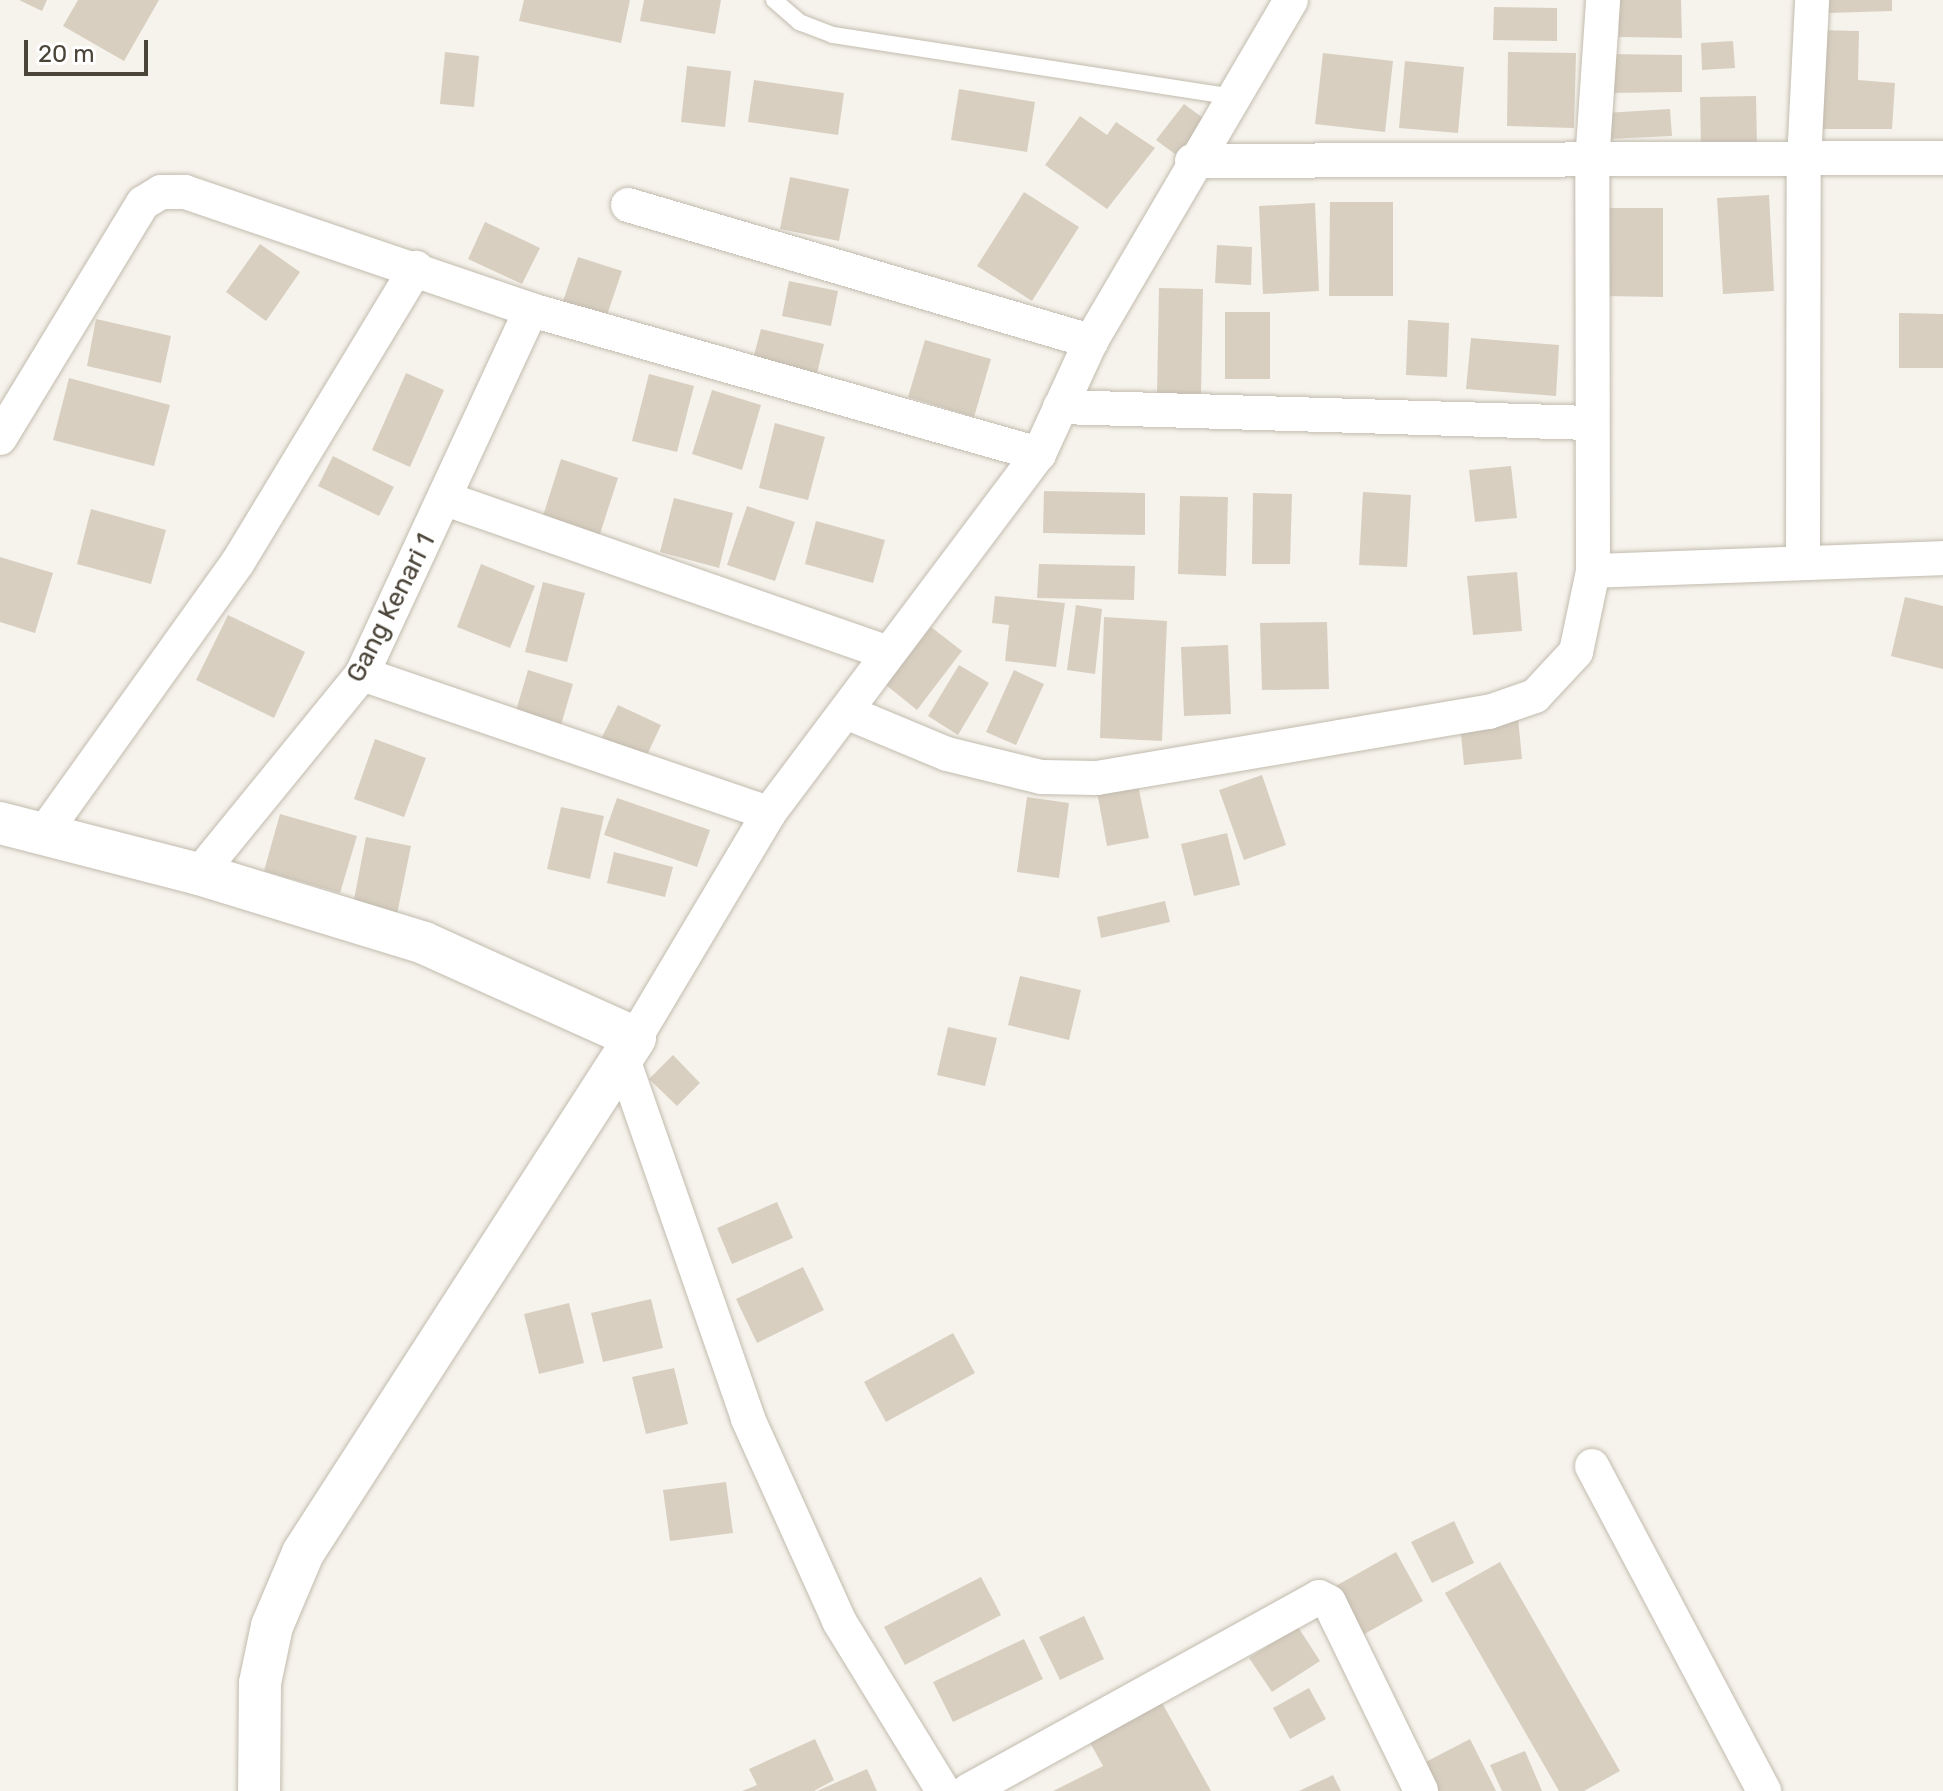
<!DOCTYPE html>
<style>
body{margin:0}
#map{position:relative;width:1943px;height:1791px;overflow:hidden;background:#f6f3ec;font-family:Rubik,sans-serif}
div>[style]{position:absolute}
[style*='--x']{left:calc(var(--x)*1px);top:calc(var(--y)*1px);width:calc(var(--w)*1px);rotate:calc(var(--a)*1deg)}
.building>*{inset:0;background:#d8cfc1}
.roads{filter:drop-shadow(0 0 2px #c2bbae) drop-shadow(0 0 2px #c2bbae)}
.service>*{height:16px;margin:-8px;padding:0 8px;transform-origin:8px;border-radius:8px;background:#fff}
.minor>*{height:34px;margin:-17px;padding:0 17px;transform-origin:17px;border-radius:17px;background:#fff}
.tertiary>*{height:42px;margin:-21px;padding:0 21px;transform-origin:21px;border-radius:21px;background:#fff}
span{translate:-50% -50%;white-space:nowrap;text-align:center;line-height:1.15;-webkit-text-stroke:6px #fff;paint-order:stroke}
.street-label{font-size:26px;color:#4b4439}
.scale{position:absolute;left:24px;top:40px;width:124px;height:36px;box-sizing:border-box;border:4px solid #4b4439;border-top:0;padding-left:10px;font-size:24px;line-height:28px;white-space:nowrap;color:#4b4439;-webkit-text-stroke:6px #fff;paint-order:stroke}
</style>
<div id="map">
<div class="building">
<i style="clip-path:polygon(19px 0,47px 0,42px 11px)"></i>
<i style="clip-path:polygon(78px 0,159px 0,124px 61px,63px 26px)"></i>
<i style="clip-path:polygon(524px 0,630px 0,621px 43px,519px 21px)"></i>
<i style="clip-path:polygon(644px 0,721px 0,715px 34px,640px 21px)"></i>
<i style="clip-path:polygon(1619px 0,1681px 0,1682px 38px,1619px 37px)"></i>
<i style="clip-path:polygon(1828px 0,1892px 0,1892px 11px,1828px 13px)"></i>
<i style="clip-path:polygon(1494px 7px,1557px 8px,1557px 41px,1493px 40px)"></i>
<i style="clip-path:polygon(1820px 30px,1859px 31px,1858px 80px,1895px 83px,1892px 129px,1818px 129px)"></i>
<i style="clip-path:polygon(1733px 41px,1735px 68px,1702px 70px,1701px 43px)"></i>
<i style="clip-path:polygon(445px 52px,479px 56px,474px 107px,440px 104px)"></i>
<i style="clip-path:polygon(1508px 52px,1576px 53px,1574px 128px,1507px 126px)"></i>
<i style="clip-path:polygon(1323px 53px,1393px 61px,1385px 132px,1315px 124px)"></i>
<i style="clip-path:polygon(1607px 54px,1682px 55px,1682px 92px,1607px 93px)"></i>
<i style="clip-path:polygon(1405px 61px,1464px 67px,1458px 133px,1399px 128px)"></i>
<i style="clip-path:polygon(687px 66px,731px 71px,725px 127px,681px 122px)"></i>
<i style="clip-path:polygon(754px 80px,844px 93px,838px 135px,748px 122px)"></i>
<i style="clip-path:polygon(959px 89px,1035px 102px,1027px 152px,951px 140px)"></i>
<i style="clip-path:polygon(1756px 96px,1757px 146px,1701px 147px,1700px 97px)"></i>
<i style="clip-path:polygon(1184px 104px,1214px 126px,1187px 163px,1156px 140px)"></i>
<i style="clip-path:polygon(1670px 109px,1672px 136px,1607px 139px,1605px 113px)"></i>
<i style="clip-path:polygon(1080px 116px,1107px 135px,1116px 122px,1155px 148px,1107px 209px,1045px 165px)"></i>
<i style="clip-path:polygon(790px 177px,849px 189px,839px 241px,780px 229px)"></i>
<i style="clip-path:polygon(1024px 192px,1079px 227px,1032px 301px,977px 266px)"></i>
<i style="clip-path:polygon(1769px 195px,1774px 291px,1723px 294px,1717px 198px)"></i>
<i style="clip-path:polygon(1330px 202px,1393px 202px,1393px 296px,1329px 296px)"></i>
<i style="clip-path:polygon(1315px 203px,1319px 291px,1263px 294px,1259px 206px)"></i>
<i style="clip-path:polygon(1607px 208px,1663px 208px,1663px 297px,1606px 296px)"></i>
<i style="clip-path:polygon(485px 222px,540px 248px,522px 284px,468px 259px)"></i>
<i style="clip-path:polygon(260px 244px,300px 272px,266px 321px,226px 292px)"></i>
<i style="clip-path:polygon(1217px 245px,1252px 247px,1251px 285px,1215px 283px)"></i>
<i style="clip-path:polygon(578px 257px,622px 271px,605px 321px,561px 307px)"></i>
<i style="clip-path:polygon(789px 281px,838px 291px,831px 326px,782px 316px)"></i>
<i style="clip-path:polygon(1159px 288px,1203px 289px,1201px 395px,1157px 394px)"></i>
<i style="clip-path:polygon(1225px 312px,1270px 312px,1270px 379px,1225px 379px)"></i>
<i style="clip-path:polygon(1899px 313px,1943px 314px,1943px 368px,1899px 368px)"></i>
<i style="clip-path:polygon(96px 319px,171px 336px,161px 383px,87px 366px)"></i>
<i style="clip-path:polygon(1408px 320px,1449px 323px,1447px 377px,1406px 375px)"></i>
<i style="clip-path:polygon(761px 329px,824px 344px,814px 386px,750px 370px)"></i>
<i style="clip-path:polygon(1471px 338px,1559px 345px,1556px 396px,1466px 389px)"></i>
<i style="clip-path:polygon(925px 340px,991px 359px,974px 417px,908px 397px)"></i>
<i style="clip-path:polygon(406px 373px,444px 390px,410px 467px,372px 450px)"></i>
<i style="clip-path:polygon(649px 374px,694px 386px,677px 452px,632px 441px)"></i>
<i style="clip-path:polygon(69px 378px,170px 405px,154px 466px,53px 440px)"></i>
<i style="clip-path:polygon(712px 390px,761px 405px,742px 470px,692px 454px)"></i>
<i style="clip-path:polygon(775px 423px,825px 437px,808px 500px,759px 488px)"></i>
<i style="clip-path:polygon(333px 456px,394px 487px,379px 516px,318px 486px)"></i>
<i style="clip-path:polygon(561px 459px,618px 478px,599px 537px,542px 519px)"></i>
<i style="clip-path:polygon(1511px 466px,1517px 518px,1475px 522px,1469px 470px)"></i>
<i style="clip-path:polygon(1044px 491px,1145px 493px,1145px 535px,1043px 533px)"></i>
<i style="clip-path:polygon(1363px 492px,1411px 495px,1407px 567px,1359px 565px)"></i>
<i style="clip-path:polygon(1253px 493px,1292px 494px,1290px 564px,1252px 564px)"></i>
<i style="clip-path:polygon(1180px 496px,1228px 497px,1226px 576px,1178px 574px)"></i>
<i style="clip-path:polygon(674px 498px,733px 513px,719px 568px,660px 552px)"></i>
<i style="clip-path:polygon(747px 506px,795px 522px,775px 581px,727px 565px)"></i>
<i style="clip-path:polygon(91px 509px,166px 530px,151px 584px,77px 564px)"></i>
<i style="clip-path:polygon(816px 521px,885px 540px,873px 583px,805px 564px)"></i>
<i style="clip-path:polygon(0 557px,53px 573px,35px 633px,0 622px)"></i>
<i style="clip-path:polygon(481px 564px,535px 586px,510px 648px,457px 627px)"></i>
<i style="clip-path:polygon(1039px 564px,1135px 566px,1134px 600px,1037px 598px)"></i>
<i style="clip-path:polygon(1517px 572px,1522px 631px,1473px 635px,1467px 576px)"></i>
<i style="clip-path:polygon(543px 582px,585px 593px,567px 662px,525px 652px)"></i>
<i style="clip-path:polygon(995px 596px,1065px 603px,1056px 667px,1005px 661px,1009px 625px,992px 623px)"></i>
<i style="clip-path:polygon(1905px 597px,1943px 606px,1943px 669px,1891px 656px)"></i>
<i style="clip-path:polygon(1076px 605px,1102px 609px,1095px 674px,1067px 670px)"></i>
<i style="clip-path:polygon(228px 615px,305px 652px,274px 718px,196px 680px)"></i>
<i style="clip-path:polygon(1104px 617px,1167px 621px,1162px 741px,1100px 738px)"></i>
<i style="clip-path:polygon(1327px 622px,1329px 689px,1262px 690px,1260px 623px)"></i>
<i style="clip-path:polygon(931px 627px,962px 651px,917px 710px,886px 685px)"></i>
<i style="clip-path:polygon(1228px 645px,1231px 714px,1184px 716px,1181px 647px)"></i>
<i style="clip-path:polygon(959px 665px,989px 683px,958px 735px,928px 716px)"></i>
<i style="clip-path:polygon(528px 670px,573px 684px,558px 735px,513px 721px)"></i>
<i style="clip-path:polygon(1014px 670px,1044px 684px,1016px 745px,986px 732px)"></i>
<i style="clip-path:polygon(618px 705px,661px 725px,641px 768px,597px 747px)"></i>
<i style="clip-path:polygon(1518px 718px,1522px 759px,1464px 765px,1460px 724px)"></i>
<i style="clip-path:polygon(375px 739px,426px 758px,404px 817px,354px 799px)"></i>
<i style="clip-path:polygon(1262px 775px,1286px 845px,1244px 860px,1219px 790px)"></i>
<i style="clip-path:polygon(1138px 785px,1149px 838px,1107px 846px,1097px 792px)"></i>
<i style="clip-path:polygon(1027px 797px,1069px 803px,1059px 878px,1017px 872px)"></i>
<i style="clip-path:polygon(617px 798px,710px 830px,697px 867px,604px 835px)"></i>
<i style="clip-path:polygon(561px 807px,604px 816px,590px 879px,547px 869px)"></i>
<i style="clip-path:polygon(280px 814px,357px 836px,340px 893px,264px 871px)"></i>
<i style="clip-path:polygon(1227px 833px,1240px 885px,1194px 896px,1181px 844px)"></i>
<i style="clip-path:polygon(366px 837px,411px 846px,396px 919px,352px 910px)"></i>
<i style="clip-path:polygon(614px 852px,673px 867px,665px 897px,607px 883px)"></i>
<i style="clip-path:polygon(1165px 901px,1170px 922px,1101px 938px,1097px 917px)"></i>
<i style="clip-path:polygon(1020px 976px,1081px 990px,1069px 1040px,1008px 1025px)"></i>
<i style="clip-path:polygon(948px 1027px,997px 1038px,985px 1086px,937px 1075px)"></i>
<i style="clip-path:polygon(673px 1055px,700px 1083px,677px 1106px,649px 1079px)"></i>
<i style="clip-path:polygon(777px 1202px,793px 1238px,732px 1264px,717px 1228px)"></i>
<i style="clip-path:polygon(803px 1267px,824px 1310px,757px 1343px,736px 1299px)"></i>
<i style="clip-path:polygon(651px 1299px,663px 1348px,603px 1362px,591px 1313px)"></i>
<i style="clip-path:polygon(569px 1303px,584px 1363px,539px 1374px,524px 1314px)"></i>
<i style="clip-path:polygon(953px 1333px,975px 1373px,886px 1422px,864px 1382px)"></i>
<i style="clip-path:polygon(674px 1368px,688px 1424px,646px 1434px,632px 1377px)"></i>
<i style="clip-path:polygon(726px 1482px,733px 1533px,670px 1541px,663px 1490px)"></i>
<i style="clip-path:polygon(1454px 1521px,1474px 1563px,1432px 1583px,1411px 1542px)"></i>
<i style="clip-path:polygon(1396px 1552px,1423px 1601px,1361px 1636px,1334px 1587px)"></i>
<i style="clip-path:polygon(1500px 1562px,1620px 1771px,1584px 1791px,1559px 1791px,1445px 1593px)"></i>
<i style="clip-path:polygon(981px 1577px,1001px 1615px,905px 1665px,884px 1627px)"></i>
<i style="clip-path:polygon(1084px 1616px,1104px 1659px,1060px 1680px,1039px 1637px)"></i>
<i style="clip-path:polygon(1298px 1627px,1320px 1661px,1272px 1692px,1249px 1658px)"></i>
<i style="clip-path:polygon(1024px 1639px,1043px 1679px,953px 1722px,933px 1682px)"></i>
<i style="clip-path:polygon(1309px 1688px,1326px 1719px,1290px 1739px,1273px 1708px)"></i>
<i style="clip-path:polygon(1161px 1701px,1211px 1791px,1053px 1791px,1103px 1766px,1088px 1739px)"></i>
<i style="clip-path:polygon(815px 1739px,834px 1780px,814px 1791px,742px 1791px,757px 1785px,749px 1769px)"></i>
<i style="clip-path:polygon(1470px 1739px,1496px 1791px,1429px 1791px,1416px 1767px)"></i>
<i style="clip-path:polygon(1525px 1751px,1542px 1791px,1502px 1791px,1490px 1765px)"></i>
<i style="clip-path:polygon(867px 1769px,877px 1791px,817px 1791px)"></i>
<i style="clip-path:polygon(1333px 1775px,1341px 1791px,1299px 1791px)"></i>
</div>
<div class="roads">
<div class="service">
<i style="--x:774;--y:0;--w:33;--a:41"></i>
<i style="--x:799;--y:22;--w:36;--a:21"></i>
<i style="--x:833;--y:35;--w:405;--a:8.8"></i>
</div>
<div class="minor">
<i style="--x:1192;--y:161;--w:751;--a:-0.23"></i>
<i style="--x:628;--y:205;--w:483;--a:16.4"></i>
<i style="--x:1060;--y:407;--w:530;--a:1.73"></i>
<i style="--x:0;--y:438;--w:275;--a:-58.7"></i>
<i style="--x:143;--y:203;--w:21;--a:-31"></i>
<i style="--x:161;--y:192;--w:24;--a:0"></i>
<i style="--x:185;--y:192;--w:366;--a:18.8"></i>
<i style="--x:531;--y:310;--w:528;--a:15.83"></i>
<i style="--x:446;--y:499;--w:466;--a:19.2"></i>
<i style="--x:1803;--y:558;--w:398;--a:-89.9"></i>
<i style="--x:1804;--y:160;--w:160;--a:-87.1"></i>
<i style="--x:1593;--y:571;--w:350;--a:-2.1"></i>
<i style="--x:362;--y:674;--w:430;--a:18.9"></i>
<i style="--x:846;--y:712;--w:109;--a:22.6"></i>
<i style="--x:947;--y:754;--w:97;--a:13.7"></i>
<i style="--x:1041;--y:777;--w:56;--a:1"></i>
<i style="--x:1097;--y:778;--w:398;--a:-9.6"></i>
<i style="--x:1489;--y:712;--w:49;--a:-19.2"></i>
<i style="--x:1535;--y:696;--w:60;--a:-47"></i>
<i style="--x:1576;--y:652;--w:83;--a:-78.1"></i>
<i style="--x:1593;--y:571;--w:408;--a:-90.1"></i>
<i style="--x:1592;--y:163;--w:163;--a:-86.1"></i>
<i style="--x:44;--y:833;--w:333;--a:-54.4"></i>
<i style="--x:238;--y:562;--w:344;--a:-58.8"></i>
<i style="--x:199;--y:874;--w:258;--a:-50.8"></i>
<i style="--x:362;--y:674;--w:401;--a:-65.1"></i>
<i style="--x:635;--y:1038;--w:262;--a:-59.2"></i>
<i style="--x:769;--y:813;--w:449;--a:-53.1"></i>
<i style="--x:1039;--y:454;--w:124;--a:-65.3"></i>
<i style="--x:1091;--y:341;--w:395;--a:-59.6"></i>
<i style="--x:624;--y:1062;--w:378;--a:70.8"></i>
<i style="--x:748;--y:1419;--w:222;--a:65.7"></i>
<i style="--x:839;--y:1621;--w:199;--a:58.5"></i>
<i style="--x:1592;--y:1466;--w:368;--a:62.1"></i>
<i style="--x:968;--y:1791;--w:401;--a:-28.9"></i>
<i style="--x:1319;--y:1597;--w:11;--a:27"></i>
<i style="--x:1329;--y:1602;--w:210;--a:64"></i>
</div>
<div class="tertiary">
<i style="--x:0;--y:823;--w:205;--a:14.4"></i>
<i style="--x:199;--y:874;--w:235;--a:17"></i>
<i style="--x:424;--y:943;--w:231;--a:24.2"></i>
<i style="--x:635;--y:1038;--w:613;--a:122.81"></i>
<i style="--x:303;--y:1553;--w:79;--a:113"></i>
<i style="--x:272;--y:1626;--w:58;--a:101.9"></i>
<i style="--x:260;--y:1683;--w:108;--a:90.5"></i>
</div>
</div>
<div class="street-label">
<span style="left:391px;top:608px;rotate:-63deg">Gang Kenari 1</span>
</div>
<div class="scale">20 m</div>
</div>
